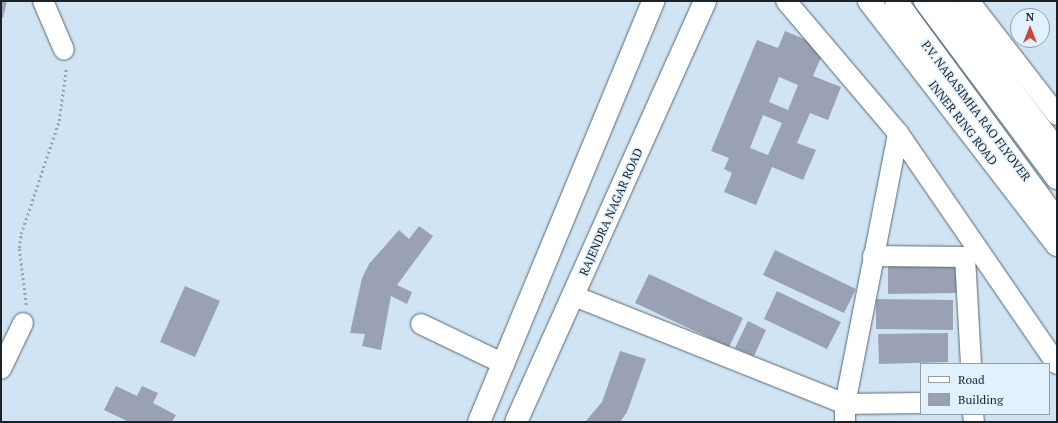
<!DOCTYPE html>
<style>
body{margin:0}
#map{position:relative;width:1058px;height:423px;overflow:hidden;background:#d0e4f3;font-family:"PT Serif",serif}
div>[style]{position:absolute}
[style*='--x']{left:calc(var(--x)*1px);top:calc(var(--y)*1px);width:calc(var(--w)*1px);rotate:calc(var(--a)*1deg)}
.building>*{inset:0;background:#9aa1b4}
.path>*{height:2.5px;margin-top:-1.25px;transform-origin:0;background:repeating-linear-gradient(90deg,#95a5b1 0 2px,transparent 0 5px)}
.roads{filter:drop-shadow(0 0 1px #566774) drop-shadow(0 0 1px #566774)}
.minor>*{height:20px;margin:-10px;padding:0 10px;transform-origin:10px;border-radius:10px;background:#fff}
.major>*{height:22px;margin:-11px;padding:0 11px;transform-origin:11px;border-radius:11px;background:#fff}
.highway>*{height:22px;margin:-11px;padding:0 11px;transform-origin:11px;border-radius:11px;background:#fff}
span{translate:-50% -50%;white-space:nowrap;text-align:center;line-height:1.15;-webkit-text-stroke:3px #e1f1fd;paint-order:stroke}
.street-label{font-size:12px;color:#1b2328}
.frame{position:absolute;inset:0;border:2px solid #1b2328;pointer-events:none}
.legend{position:absolute;left:920px;top:363px;width:130px;height:52px;box-sizing:border-box;background:#e1f1fd;border:1px solid #929fa8;margin:0;padding:5px 7px;list-style:none;font-size:12px;color:#1b2328}
.legend li{display:flex;align-items:center;gap:8px;height:20px}
.legend b{width:20px;border:1px solid #929fa8}
.north{position:absolute;left:1010px;top:8px;width:40px;height:40px;box-sizing:border-box;background:#e1f1fd;border:1px solid #929fa8;border-radius:50%;rotate:0deg;font-size:11px;font-weight:700;line-height:16px;text-align:center;color:#1b2328}
.north::after{content:'';display:block;margin:auto;width:14px;height:18px;background:#d3453b;clip-path:polygon(50% 0,100% 100%,50% 72%,0 100%)}
</style>
<div id="map">
<div class="building">
<i style="clip-path:polygon(1px 1px,7px 1px,3px 18px,1px 17px)"></i>
<i style="clip-path:polygon(evenodd,785px 31px,825px 48px,813px 76px,841px 87px,828px 120px,810px 113px,797px 143px,816px 150px,803px 180px,772px 167px,756px 205px,724px 192px,732px 173px,724px 169px,729px 158px,711px 151px,757px 40px,778px 48px,785px 31px,779px 77px,798px 85px,788px 110px,769px 102px,779px 77px,785px 31px,763px 115px,782px 123px,768px 155px,750px 148px,763px 115px)"></i>
<i style="clip-path:polygon(419px 226px,433px 236px,397px 285px,412px 292px,407px 304px,391px 296px,381px 350px,362px 346px,365px 334px,350px 333px,362px 278px,369px 264px,399px 230px,409px 239px)"></i>
<i style="clip-path:polygon(775px 250px,856px 289px,844px 313px,763px 275px)"></i>
<i style="clip-path:polygon(888px 264px,956px 264px,956px 293px,888px 294px)"></i>
<i style="clip-path:polygon(649px 274px,743px 318px,729px 347px,635px 303px)"></i>
<i style="clip-path:polygon(185px 286px,220px 301px,195px 357px,160px 342px)"></i>
<i style="clip-path:polygon(777px 291px,841px 322px,827px 349px,764px 319px)"></i>
<i style="clip-path:polygon(876px 299px,953px 300px,953px 330px,876px 329px)"></i>
<i style="clip-path:polygon(748px 321px,766px 330px,754px 356px,735px 348px)"></i>
<i style="clip-path:polygon(948px 333px,948px 362px,879px 364px,878px 334px)"></i>
<i style="clip-path:polygon(620px 351px,646px 359px,627px 412px,620px 422px,585px 422px,602px 402px)"></i>
<i style="clip-path:polygon(116px 386px,137px 396px,142px 386px,158px 393px,153px 403px,176px 415px,172px 422px,129px 422px,104px 410px)"></i>
</div>
<div class="path">
<i style="--x:26;--y:305;--w:57;--a:-97"></i>
<i style="--x:19;--y:248;--w:14;--a:-82"></i>
<i style="--x:21;--y:234;--w:119;--a:-71.4"></i>
<i style="--x:59;--y:121;--w:52;--a:-82.3"></i>
</div>
<div class="roads">
<div class="minor">
<i style="--x:43;--y:1;--w:53;--a:66.8"></i>
<i style="--x:786;--y:1;--w:173;--a:49.7"></i>
<i style="--x:898;--y:133;--w:280;--a:55.5"></i>
<i style="--x:969;--y:1;--w:144;--a:52.3"></i>
<i style="--x:873;--y:256;--w:92;--a:0.6"></i>
<i style="--x:965;--y:257;--w:107;--a:86.8"></i>
<i style="--x:574;--y:296;--w:292;--a:21.7"></i>
<i style="--x:845;--y:404;--w:76;--a:-0.8"></i>
<i style="--x:421;--y:324;--w:92;--a:25.7"></i>
<i style="--x:1;--y:369;--w:51;--a:-64.4"></i>
<i style="--x:973;--y:414;--w:8;--a:83"></i>
<i style="--x:845;--y:422;--w:18;--a:-90"></i>
<i style="--x:845;--y:404;--w:276;--a:-78.9"></i>
</div>
<div class="major">
<i style="--x:869;--y:1;--w:308;--a:52.4"></i>
<i style="--x:945;--y:1;--w:186;--a:53.1"></i>
<i style="--x:479;--y:422;--w:456;--a:-67.5"></i>
<i style="--x:516;--y:422;--w:461;--a:-65.8"></i>
</div>
<div class="highway">
<i style="--x:896;--y:1;--w:272;--a:53.7"></i>
<i style="--x:925;--y:1;--w:221;--a:53.3"></i>
</div>
</div>
<div class="street-label">
<span style="left:976px;top:111px;rotate:53deg">P.V. NARASIMHA RAO FLYOVER</span>
<span style="left:963px;top:123px;rotate:52deg">INNER RING ROAD</span>
<span style="left:611px;top:212px;rotate:-66deg">RAJENDRA NAGAR ROAD</span>
</div>
<div class="frame"></div>
<ul class="legend">
<li><b style="height:5px;background:#fff"></b>Road</li>
<li><b style="height:11px;background:#9aa1b4"></b>Building</li>
</ul>
<div class="north">N</div>
</div>
